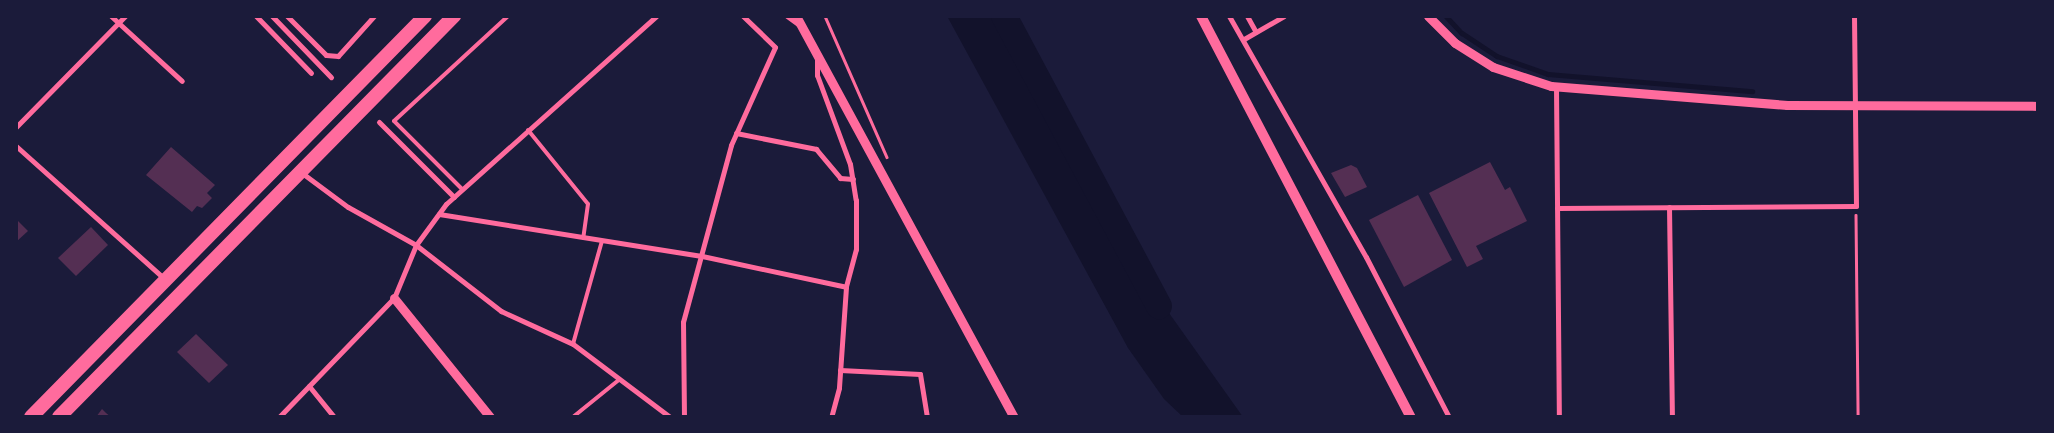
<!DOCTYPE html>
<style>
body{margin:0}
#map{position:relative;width:2054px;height:433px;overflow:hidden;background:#1b1b3a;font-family:"DejaVu Sans",sans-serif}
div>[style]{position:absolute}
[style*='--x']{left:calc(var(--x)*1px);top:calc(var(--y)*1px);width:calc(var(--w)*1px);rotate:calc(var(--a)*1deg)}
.water>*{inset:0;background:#12122b}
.stream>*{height:4.5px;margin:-2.25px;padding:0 2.25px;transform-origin:2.25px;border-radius:2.25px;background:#12122b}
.river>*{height:26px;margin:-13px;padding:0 13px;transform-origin:13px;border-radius:13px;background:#12122b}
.building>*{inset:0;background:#542f53}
.path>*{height:2.5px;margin:-1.25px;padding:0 1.25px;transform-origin:1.25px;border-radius:1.25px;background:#ff6b9d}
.service>*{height:4px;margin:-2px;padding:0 2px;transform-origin:2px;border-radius:2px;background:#ff6b9d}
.minor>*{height:5px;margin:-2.5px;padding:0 2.5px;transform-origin:2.5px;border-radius:2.5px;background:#ff6b9d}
.tertiary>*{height:9px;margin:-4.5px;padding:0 4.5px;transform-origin:4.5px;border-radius:4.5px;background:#ff6b9d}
.secondary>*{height:10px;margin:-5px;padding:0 5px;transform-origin:5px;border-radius:5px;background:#ff6b9d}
.trunk>*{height:14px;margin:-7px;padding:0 7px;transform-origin:7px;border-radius:7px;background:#ff6b9d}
span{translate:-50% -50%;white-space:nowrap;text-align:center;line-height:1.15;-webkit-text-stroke:5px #1b1b3a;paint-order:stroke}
.frame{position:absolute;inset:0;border:18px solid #1b1b3a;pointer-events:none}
</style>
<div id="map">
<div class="water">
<i style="clip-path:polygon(947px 16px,1002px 16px,1142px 275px,1243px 417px,1183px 417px,1164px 399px,1128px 348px)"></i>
</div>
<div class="stream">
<i style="--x:1446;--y:16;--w:23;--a:47"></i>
<i style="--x:1462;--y:33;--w:42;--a:33.3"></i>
<i style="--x:1497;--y:56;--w:54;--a:19.4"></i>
<i style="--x:1548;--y:74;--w:205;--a:4.8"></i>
</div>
<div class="river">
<i style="--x:1004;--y:16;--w:329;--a:61.9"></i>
</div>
<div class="building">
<i style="clip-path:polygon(171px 147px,215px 185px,207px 193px,212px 198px,202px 208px,197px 206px,192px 212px,146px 175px)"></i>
<i style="clip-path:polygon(1490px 162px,1505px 190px,1510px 187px,1527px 221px,1476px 246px,1483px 259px,1467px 267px,1429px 193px)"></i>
<i style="clip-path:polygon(1351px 165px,1357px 168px,1367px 187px,1345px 197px,1331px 173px)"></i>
<i style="clip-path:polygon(1418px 195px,1452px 260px,1404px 287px,1369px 220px)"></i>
<i style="clip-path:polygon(16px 219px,28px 231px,16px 242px)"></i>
<i style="clip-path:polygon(91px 227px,108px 245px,76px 276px,58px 258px)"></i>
<i style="clip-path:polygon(196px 334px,228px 365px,209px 383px,177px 352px)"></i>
<i style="clip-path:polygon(102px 409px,106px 413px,111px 417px,96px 417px)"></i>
</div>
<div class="path">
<i style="--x:825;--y:16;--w:154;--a:66.3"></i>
<i style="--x:1856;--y:215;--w:202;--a:89.4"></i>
</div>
<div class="service">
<i style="--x:528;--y:130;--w:95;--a:51"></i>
<i style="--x:588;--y:204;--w:34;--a:98"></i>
<i style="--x:462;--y:189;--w:96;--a:-135"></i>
<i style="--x:394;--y:121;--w:155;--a:-42.6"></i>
<i style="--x:573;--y:344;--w:107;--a:-74.3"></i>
<i style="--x:573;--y:417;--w:60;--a:-39"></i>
</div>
<div class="minor">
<i style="--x:111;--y:16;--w:96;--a:42.5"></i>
<i style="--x:256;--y:16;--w:79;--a:46"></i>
<i style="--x:272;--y:16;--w:85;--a:46"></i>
<i style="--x:287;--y:16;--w:55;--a:45"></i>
<i style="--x:326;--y:55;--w:12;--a:5"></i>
<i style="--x:338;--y:56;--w:54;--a:-48"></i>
<i style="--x:787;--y:16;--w:14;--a:36"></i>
<i style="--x:1229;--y:16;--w:277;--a:60.4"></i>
<i style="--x:1366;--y:257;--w:180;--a:62.6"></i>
<i style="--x:1247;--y:16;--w:18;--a:61"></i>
<i style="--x:1244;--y:39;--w:46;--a:-29.9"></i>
<i style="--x:817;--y:58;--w:17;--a:90"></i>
<i style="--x:817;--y:75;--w:95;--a:69.7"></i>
<i style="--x:850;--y:164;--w:36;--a:81"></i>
<i style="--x:856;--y:200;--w:49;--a:90"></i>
<i style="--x:856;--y:249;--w:39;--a:105"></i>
<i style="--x:846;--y:287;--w:101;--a:94"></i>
<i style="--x:839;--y:388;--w:30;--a:105"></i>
<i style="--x:1556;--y:87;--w:330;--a:89.5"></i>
<i style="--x:379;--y:122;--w:106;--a:45"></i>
<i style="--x:16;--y:127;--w:156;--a:-45.5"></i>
<i style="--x:736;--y:133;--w:82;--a:11.3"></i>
<i style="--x:816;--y:149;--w:38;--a:50"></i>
<i style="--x:840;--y:178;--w:13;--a:4"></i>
<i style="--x:16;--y:146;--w:200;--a:41.8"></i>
<i style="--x:302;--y:173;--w:57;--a:36.5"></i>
<i style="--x:348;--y:207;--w:78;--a:29.2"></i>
<i style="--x:416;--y:245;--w:108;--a:37.8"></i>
<i style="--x:501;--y:311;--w:79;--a:24.6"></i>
<i style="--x:573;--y:344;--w:121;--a:37"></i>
<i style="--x:1669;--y:207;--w:210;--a:89.2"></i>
<i style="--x:1557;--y:208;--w:299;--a:-0.4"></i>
<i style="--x:1856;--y:206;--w:190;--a:-90.6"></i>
<i style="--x:439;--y:214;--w:266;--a:9.1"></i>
<i style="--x:702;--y:256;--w:147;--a:12.1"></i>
<i style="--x:840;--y:370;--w:80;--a:2.9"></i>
<i style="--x:920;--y:374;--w:44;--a:80.8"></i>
<i style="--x:309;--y:386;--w:40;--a:51"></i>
<i style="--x:279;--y:417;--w:165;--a:-46"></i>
<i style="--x:394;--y:298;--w:57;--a:-67.5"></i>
<i style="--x:416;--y:245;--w:51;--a:-53.8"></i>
<i style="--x:446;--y:204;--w:282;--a:-41.8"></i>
<i style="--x:684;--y:417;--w:95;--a:-90.6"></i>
<i style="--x:683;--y:322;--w:183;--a:-74.8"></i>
<i style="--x:731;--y:145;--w:107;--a:-65.8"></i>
<i style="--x:775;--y:47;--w:45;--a:-135.9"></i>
</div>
<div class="tertiary">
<i style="--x:796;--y:16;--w:456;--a:61.5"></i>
<i style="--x:1428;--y:16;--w:38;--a:45"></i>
<i style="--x:1455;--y:43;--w:45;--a:32.3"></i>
<i style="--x:1493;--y:67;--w:61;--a:18.1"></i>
<i style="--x:1551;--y:86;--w:237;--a:4.6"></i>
<i style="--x:1787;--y:105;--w:251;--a:0.2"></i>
<i style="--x:394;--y:298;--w:153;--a:51.1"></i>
</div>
<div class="secondary">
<i style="--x:1201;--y:16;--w:453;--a:62.4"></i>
</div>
<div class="trunk">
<i style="--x:31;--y:417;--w:562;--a:-45.5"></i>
<i style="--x:59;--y:417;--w:563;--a:-45.43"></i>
</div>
<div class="frame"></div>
</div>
